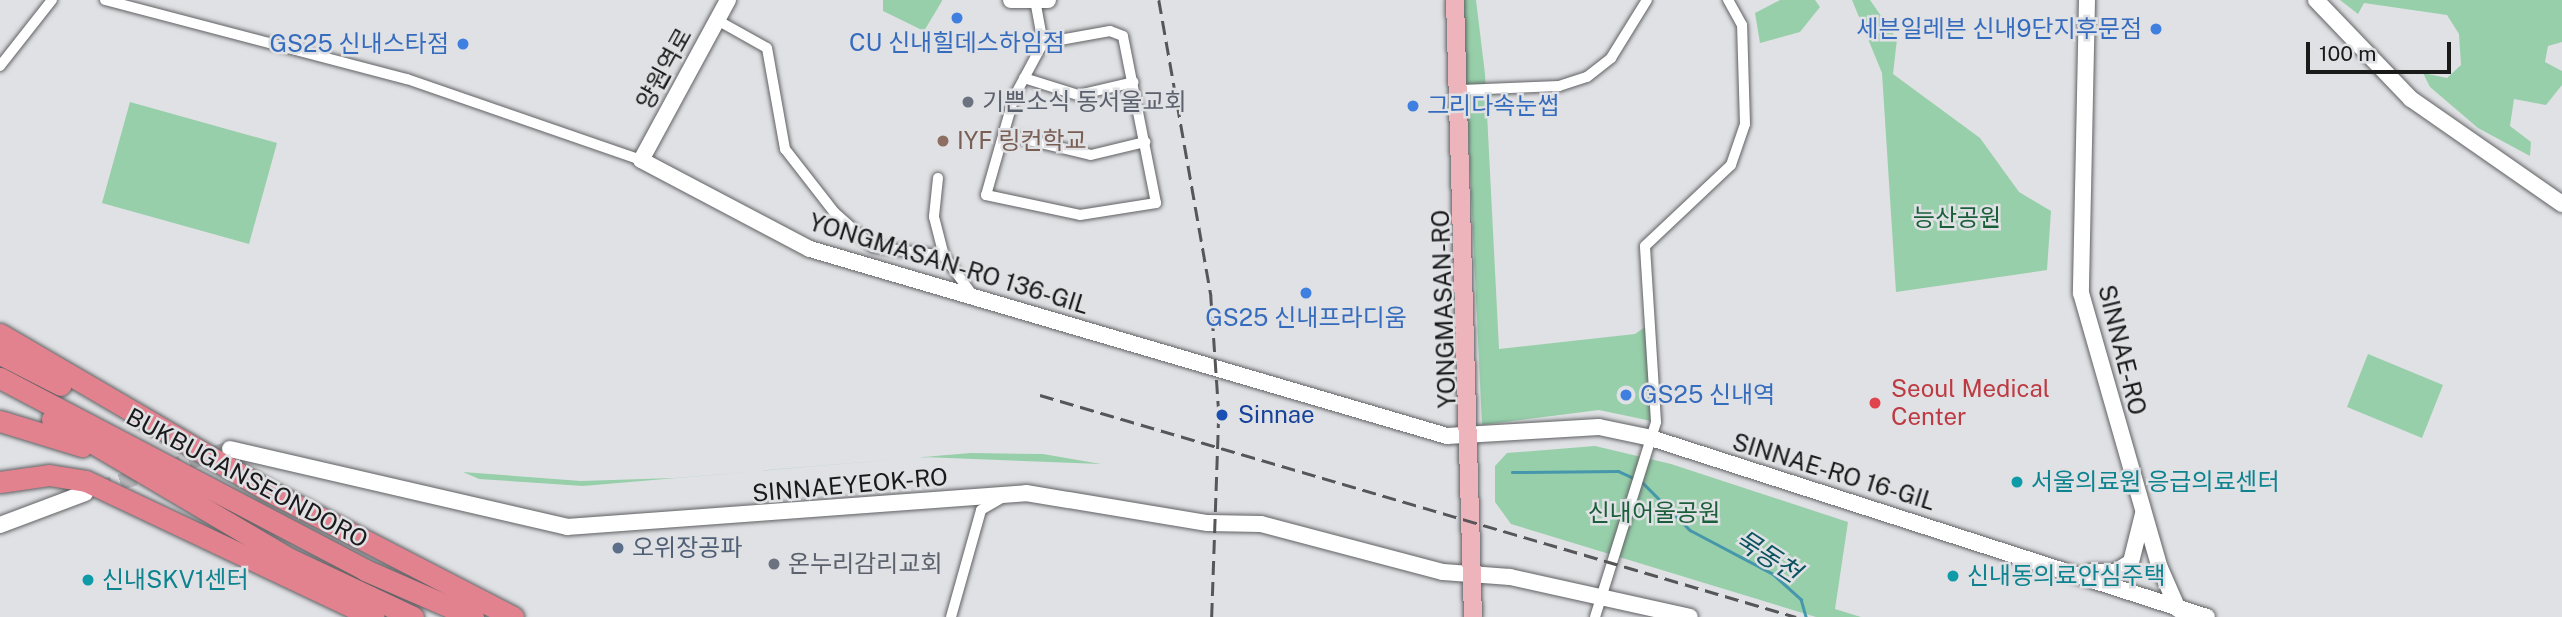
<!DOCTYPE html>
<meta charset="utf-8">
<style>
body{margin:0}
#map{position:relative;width:2562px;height:617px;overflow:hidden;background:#e0e1e4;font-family:"Public Sans","Noto Sans KR",sans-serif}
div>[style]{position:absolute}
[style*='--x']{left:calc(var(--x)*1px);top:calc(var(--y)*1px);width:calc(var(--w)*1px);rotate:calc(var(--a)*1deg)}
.green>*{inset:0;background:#97cfaa}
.stream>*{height:2.5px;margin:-1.25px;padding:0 1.25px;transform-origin:1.25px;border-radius:1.25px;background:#4697ab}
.secondary-tunnel>*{height:16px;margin-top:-8px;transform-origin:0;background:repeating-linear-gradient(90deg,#b8b9bc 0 16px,transparent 0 24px)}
.roads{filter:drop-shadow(0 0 2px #606164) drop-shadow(0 0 2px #606164)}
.street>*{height:10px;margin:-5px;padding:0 5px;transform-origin:5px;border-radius:5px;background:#fff}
.secondary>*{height:16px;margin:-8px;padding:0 8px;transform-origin:8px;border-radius:8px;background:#fff}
.primary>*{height:18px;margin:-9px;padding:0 9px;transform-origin:9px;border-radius:9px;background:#eeb4bc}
.highway>*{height:21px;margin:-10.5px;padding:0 10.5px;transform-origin:10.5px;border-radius:10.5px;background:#e3828f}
.rail>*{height:2.5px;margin-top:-1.25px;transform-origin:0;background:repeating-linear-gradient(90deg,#565658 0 14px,transparent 0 21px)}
.dots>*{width:19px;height:19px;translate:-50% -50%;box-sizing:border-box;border:4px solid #e0e1e4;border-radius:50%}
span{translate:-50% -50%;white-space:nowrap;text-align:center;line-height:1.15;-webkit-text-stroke:5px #e0e1e4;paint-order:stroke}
.shop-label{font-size:24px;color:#366cbe}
.right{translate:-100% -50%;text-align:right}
.left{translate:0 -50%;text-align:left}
.street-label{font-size:24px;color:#1a1a1b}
.worship-label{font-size:24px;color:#5b616d}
.education-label{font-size:24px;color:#785e54}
.park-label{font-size:24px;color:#1a5e3a}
.health-label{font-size:24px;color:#be3a42}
.transit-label{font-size:24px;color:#164399}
.culture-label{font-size:24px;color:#0d838f}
.service-label{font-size:24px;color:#4e5e75}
.water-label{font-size:26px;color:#0c5361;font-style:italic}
.scale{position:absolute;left:2306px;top:42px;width:145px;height:32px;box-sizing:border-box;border:4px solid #1a1a1b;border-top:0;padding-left:9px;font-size:21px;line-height:24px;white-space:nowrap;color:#1a1a1b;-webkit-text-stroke:5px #e0e1e4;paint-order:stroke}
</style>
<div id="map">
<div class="green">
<i style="clip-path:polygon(883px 0,942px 0,942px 1px,924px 31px,883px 11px)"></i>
<i style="clip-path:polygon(1462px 0,1476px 0,1485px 74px,1499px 349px,1635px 334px,1648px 325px,1656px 422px,1599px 410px,1482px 425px)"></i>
<i style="clip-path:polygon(1780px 0,1815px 0,1820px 7px,1800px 32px,1760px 43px,1755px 13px)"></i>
<i style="clip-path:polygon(1852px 0,1870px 0,1897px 39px,1893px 74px,1980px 138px,2019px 192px,2051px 211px,2047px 270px,1896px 292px,1882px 73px)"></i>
<i style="clip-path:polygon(2340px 0,2562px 0,2562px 42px,2548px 46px,2545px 62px,2562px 71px,2562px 85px,2546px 105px,2514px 99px,2510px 126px,2531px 142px,2530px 156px,2478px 128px,2430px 87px,2423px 73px,2447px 78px,2461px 65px,2459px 34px,2447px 15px,2364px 3px,2358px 14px)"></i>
<i style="clip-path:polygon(130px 102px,277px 143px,249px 244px,102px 203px)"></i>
<i style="clip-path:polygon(2368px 354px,2443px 385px,2422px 438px,2347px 407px)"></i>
<i style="clip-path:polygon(1595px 446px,1671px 464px,1848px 522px,1835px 609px,1861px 617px,1816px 617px,1511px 524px,1495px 502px,1495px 466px,1507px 453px)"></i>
<i style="clip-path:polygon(971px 453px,1043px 454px,1101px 464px,923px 457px,583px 486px,479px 479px,463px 472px,581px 481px,674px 478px)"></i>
</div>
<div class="stream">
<i style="--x:1512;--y:472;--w:106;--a:-0.5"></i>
<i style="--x:1618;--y:471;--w:20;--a:24"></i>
<i style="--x:1642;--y:482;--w:68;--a:45"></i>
<i style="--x:1690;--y:530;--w:94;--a:27.9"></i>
<i style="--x:1773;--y:574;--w:38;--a:42"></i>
<i style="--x:1801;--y:599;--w:19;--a:74"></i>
</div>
<div class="secondary-tunnel">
<i style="--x:97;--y:489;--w:139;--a:-16.7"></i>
</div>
<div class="roads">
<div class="street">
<i style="--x:105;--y:0;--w:312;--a:14.7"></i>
<i style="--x:407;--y:79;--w:248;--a:19.1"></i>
<i style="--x:1035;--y:0;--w:44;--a:79.5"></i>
<i style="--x:1043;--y:43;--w:61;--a:118.2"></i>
<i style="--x:1014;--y:97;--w:102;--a:105.9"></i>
<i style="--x:986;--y:195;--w:96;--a:12"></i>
<i style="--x:1080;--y:215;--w:77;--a:-9"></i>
<i style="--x:1156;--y:203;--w:170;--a:-101.2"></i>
<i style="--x:1123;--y:36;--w:14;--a:-159"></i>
<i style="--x:1110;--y:31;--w:68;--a:169.8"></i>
<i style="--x:717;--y:20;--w:57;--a:29.2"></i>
<i style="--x:767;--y:48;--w:103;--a:79.9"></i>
<i style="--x:785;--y:149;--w:80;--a:52.1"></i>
<i style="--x:834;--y:212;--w:52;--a:41.9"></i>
<i style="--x:873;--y:247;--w:72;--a:7.2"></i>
<i style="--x:944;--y:256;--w:51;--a:53.8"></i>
<i style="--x:0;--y:66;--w:84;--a:-51.8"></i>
<i style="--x:1024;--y:78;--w:57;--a:17.5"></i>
<i style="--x:1078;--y:95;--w:57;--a:-13.1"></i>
<i style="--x:1461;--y:90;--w:98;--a:-2.3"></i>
<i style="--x:1559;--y:86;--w:29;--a:-18"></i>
<i style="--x:1587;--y:77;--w:31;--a:-38"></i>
<i style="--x:1611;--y:58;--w:68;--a:-58.2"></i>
<i style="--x:1003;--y:134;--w:90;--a:13.4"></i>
<i style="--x:1091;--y:155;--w:56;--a:-13.5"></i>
<i style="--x:938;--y:178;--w:39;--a:96"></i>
<i style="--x:934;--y:217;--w:40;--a:75.6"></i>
<i style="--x:951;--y:617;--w:111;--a:-74.3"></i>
<i style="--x:981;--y:510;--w:24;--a:-30"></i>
<i style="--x:1595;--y:617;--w:204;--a:-72.6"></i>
<i style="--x:1656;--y:422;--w:176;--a:-93.6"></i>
<i style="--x:1645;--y:246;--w:118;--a:-43.3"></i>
<i style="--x:1731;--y:165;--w:43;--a:-71.1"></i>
<i style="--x:1745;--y:124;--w:99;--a:-91.7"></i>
<i style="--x:1742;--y:25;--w:29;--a:-119"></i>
</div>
<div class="secondary">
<i style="--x:728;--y:0;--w:182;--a:118.5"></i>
<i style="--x:641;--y:160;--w:191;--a:27.8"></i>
<i style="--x:810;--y:249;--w:664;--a:16.36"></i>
<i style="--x:1447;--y:436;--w:152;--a:-3.4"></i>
<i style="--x:1599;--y:427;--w:53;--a:11.9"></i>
<i style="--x:1651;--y:438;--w:584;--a:17.85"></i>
<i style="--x:1011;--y:0;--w:37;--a:0"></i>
<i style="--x:2087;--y:0;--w:293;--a:91.2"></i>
<i style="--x:2081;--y:293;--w:286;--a:74"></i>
<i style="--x:2160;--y:568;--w:45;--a:66.3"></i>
<i style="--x:2316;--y:0;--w:137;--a:46.2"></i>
<i style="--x:2411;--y:99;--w:184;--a:34.8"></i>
<i style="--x:230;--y:449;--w:346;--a:13"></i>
<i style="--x:567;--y:527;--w:460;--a:-4.2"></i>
<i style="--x:1026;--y:493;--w:184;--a:9.4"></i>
<i style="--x:1208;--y:523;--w:53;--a:1.1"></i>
<i style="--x:1261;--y:524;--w:188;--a:14.8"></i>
<i style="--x:1443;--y:572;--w:67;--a:4.3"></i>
<i style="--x:1510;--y:577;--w:184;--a:12.5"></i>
<i style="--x:0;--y:525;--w:91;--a:-20.6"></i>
<i style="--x:2091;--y:572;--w:24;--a:0"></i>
<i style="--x:2115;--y:572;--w:19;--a:-32"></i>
<i style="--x:2131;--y:562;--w:49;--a:-76"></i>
</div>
<div class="primary">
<i style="--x:1455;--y:0;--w:617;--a:88.33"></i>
</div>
<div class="highway">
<i style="--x:0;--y:334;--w:309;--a:30.3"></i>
<i style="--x:267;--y:490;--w:277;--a:27.3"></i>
<i style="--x:0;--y:354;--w:68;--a:26.9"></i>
<i style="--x:0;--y:378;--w:412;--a:27.7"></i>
<i style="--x:365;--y:570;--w:118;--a:23.5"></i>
<i style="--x:52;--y:419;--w:276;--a:30.5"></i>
<i style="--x:290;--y:559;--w:136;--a:25.2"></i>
<i style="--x:0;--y:421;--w:86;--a:17"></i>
<i style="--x:0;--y:482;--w:49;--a:-8.1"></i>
<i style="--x:49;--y:475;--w:37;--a:9"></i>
<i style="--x:86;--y:481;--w:318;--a:25.3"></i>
</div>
</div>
<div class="rail">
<i style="--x:1159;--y:0;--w:301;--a:80"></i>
<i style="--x:1211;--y:296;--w:118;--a:86.1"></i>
<i style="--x:1219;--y:414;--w:203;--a:92"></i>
<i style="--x:1040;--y:395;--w:788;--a:16.36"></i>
</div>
<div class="dots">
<i style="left:957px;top:18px;background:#3f7fe0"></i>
<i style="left:2156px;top:29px;background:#3f7fe0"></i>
<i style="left:463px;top:44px;background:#3f7fe0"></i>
<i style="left:968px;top:102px;background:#6b7280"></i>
<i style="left:1413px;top:106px;background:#3f7fe0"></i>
<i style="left:943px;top:141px;background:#8d6e63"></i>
<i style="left:1306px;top:293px;background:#3f7fe0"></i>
<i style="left:1626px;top:395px;background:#3f7fe0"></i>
<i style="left:1875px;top:403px;background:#e0444e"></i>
<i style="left:1222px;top:415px;background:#1a4fb4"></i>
<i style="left:2017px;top:482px;background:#0f9aa8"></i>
<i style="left:618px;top:548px;background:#5c6f8a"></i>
<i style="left:774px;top:564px;background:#6b7280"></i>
<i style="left:1953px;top:576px;background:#0f9aa8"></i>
<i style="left:88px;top:580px;background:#0f9aa8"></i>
</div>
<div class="shop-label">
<span class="right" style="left:2142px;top:29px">세븐일레븐 신내9단지후문점</span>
<span style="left:957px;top:43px">CU 신내힐데스하임점</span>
<span class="right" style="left:449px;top:44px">GS25 신내스타점</span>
<span class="left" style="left:1427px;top:106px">그리다속눈썹</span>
<span style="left:1306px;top:318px">GS25 신내프라디움</span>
<span class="left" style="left:1640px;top:395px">GS25 신내역</span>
</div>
<div class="street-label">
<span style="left:664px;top:69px;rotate:-61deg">양원역로</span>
<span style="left:949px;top:264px;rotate:17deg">YONGMASAN-RO 136-GIL</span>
<span style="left:1444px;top:309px;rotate:-92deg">YONGMASAN-RO</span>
<span style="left:2122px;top:350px;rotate:76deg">SINNAE-RO</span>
<span style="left:1834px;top:472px;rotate:17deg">SINNAE-RO 16-GIL</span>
<span style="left:247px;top:478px;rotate:28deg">BUKBUGANSEONDORO</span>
<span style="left:850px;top:485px;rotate:-5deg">SINNAEYEOK-RO</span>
</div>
<div class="worship-label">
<span class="left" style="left:982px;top:102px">기쁜소식 동서울교회</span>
<span class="left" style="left:788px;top:564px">온누리감리교회</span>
</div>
<div class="education-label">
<span class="left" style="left:957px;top:141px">IYF 링컨학교</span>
</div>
<div class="park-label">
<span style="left:1957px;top:218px">능산공원</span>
<span style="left:1654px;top:513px">신내어울공원</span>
</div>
<div class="health-label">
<span class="left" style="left:1891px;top:403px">Seoul Medical<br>Center</span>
</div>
<div class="transit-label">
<span class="left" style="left:1238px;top:415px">Sinnae</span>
</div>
<div class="culture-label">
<span class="left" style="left:2031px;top:482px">서울의료원 응급의료센터</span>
<span class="left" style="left:1967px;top:576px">신내동의료안심주택</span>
<span class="left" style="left:102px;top:580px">신내SKV1센터</span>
</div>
<div class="service-label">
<span class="left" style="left:632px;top:548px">오위장공파</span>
</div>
<div class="water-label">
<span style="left:1768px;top:556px;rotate:33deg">묵동천</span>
</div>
<div class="scale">100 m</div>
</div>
